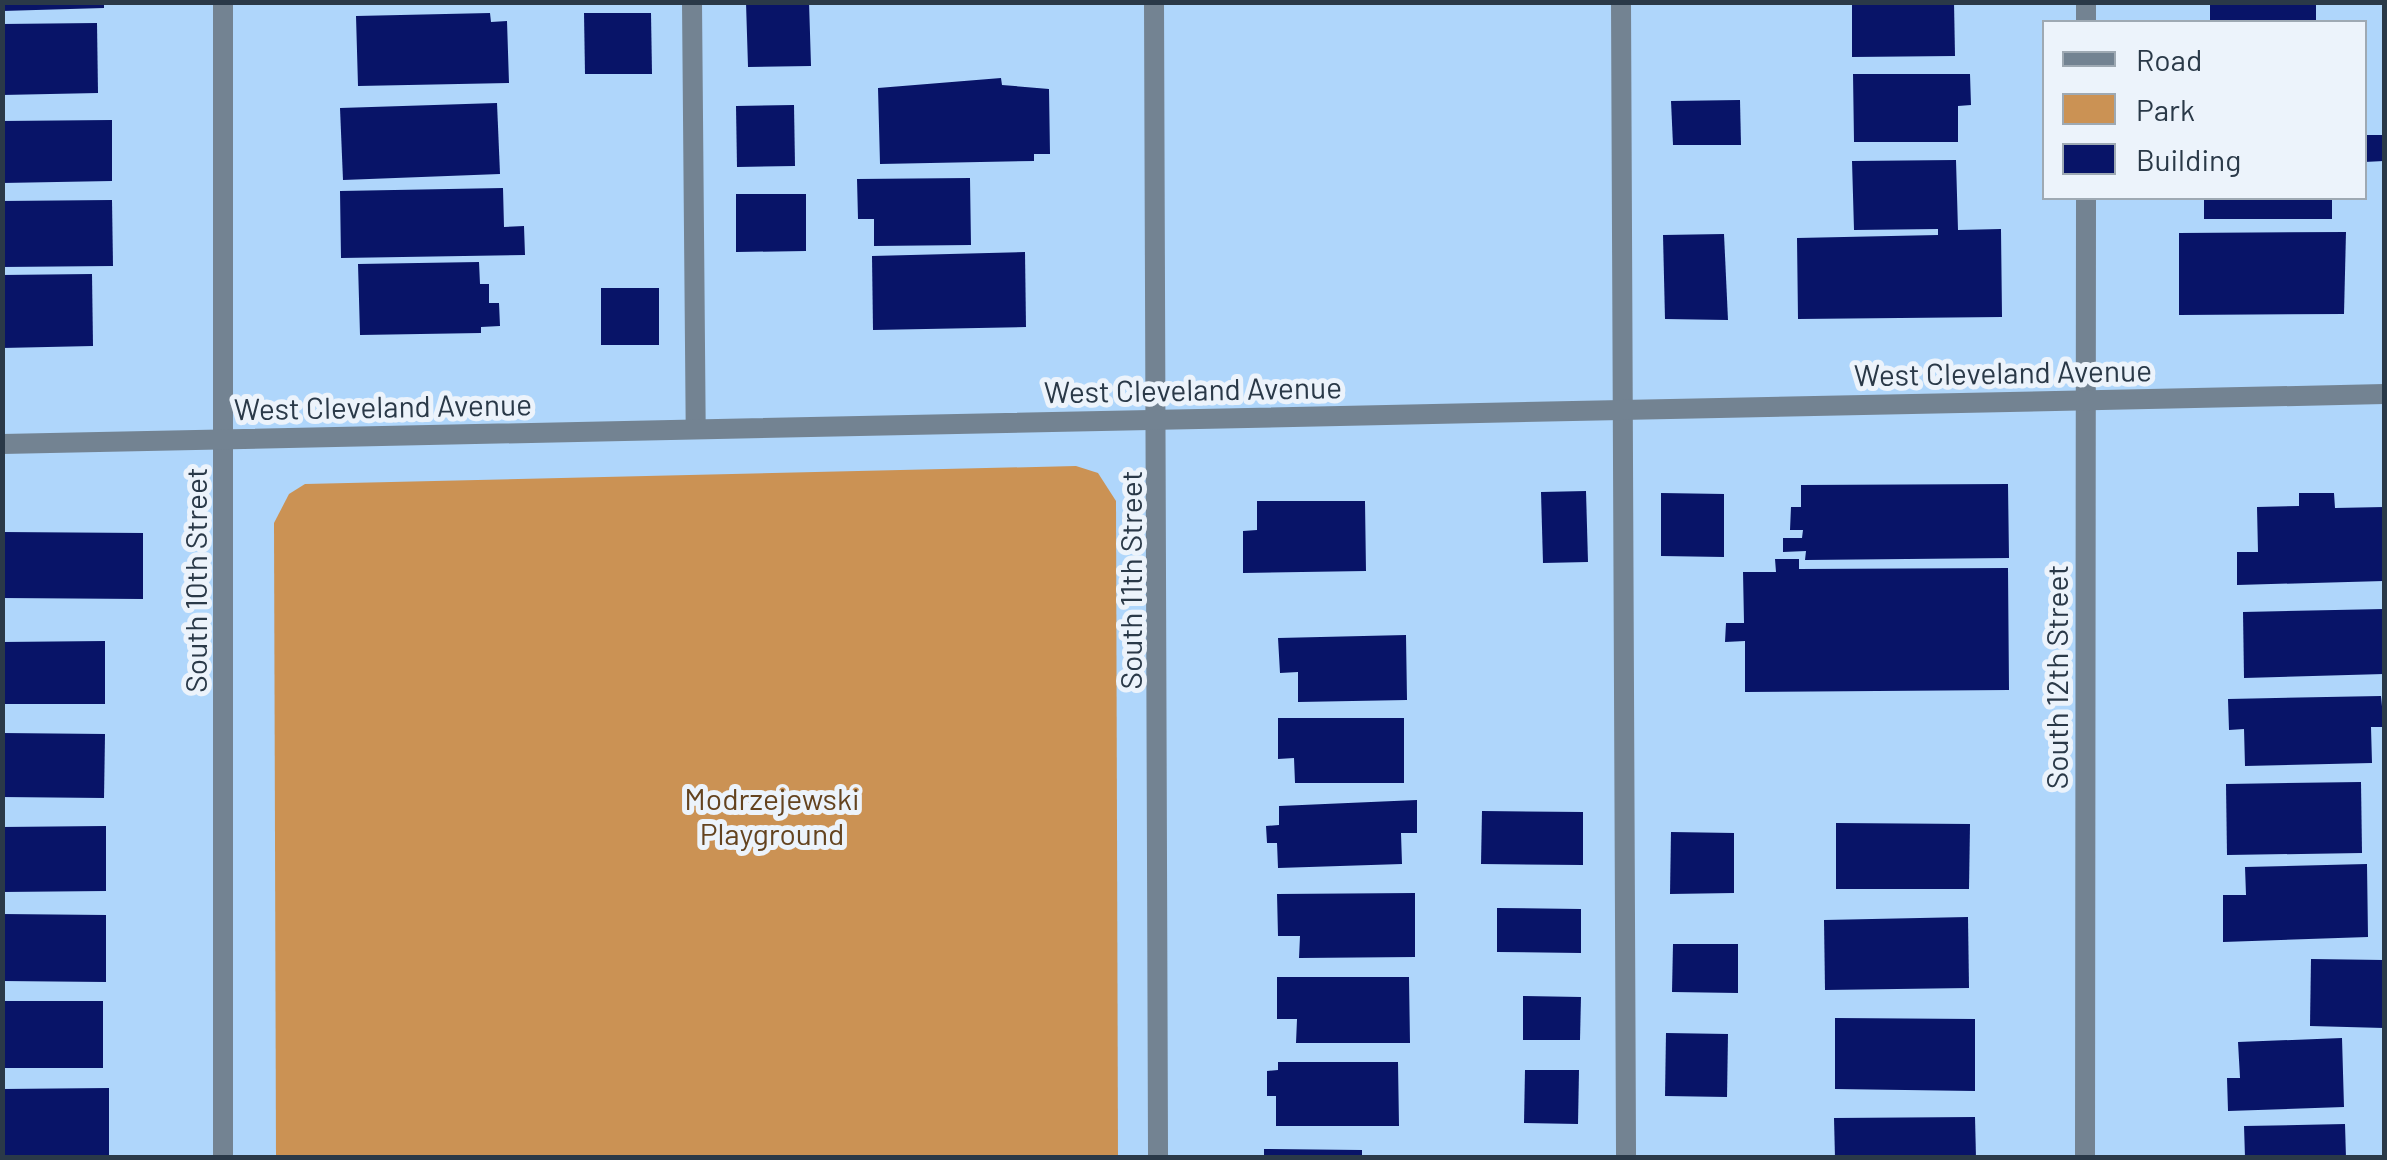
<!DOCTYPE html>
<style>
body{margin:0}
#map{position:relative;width:2387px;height:1160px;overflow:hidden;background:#afd6fb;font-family:Barlow,sans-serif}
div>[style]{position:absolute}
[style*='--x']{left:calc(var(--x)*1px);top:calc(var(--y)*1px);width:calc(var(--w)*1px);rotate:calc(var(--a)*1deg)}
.green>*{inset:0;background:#cb9254}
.building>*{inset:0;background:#081468}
.service>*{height:20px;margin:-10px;padding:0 10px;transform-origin:10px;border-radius:10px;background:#738392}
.minor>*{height:20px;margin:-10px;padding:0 10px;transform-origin:10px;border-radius:10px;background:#738392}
.tertiary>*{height:20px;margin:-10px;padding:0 10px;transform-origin:10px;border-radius:10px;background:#738392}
span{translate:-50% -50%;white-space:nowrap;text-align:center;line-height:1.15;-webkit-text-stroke:10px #ecf3fb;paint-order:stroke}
.street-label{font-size:30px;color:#2a3948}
.park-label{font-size:30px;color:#64431f}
.frame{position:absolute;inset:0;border:5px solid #2a3948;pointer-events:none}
.legend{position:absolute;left:2042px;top:20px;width:325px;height:180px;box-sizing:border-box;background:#ecf3fb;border:2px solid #9ea9b3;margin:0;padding:12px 18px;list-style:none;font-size:30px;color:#2a3948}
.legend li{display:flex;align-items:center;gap:20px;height:50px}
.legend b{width:50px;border:2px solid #9ea9b3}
</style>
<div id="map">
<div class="green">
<i style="clip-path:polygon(1076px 466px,1098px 473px,1116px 501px,1118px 1157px,276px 1157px,274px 523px,289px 494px,305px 484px)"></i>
</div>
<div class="building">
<i style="clip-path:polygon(2px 2px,104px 2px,104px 8px,2px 11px)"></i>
<i style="clip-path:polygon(746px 2px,809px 2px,811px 66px,748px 67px)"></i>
<i style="clip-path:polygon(1852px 2px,1954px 2px,1955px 56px,1852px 57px)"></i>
<i style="clip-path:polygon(2210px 2px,2316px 2px,2316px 22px,2210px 22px)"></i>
<i style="clip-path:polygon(490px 13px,491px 22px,507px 21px,509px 83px,358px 86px,356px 16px)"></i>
<i style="clip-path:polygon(584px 13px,651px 13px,652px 74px,585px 74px)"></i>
<i style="clip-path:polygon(97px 23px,98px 93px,2px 95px,2px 24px)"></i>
<i style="clip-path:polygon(1853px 74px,1970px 74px,1971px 105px,1958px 106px,1958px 142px,1854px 142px)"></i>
<i style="clip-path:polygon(1001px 78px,1002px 85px,1049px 89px,1050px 154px,1034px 154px,1034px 161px,880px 164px,878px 88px)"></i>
<i style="clip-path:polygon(1740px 100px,1741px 145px,1673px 145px,1671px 101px)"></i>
<i style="clip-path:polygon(497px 103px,500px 174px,343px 180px,340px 108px)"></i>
<i style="clip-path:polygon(794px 105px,795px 166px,737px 167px,736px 106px)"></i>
<i style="clip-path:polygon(112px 120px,112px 181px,2px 183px,2px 121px)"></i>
<i style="clip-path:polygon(2364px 135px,2384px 135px,2384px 161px,2364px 162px)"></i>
<i style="clip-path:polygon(1956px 160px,1958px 230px,2001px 229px,2002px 317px,1798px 319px,1797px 238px,1938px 235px,1938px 229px,1854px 230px,1852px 161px)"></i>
<i style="clip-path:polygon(970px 178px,971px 245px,874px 246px,874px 219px,858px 219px,857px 179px)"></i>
<i style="clip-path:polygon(503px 188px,504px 227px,524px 226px,525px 255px,341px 258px,340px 191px)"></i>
<i style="clip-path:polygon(736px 194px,806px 194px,806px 251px,736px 252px)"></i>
<i style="clip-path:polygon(2204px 198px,2332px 198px,2332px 219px,2204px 219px)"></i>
<i style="clip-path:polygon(112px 200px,113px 266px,2px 267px,2px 201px)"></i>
<i style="clip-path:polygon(2346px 232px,2344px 314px,2179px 315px,2179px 233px)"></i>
<i style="clip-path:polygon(1724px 234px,1728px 320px,1665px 319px,1663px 235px)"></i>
<i style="clip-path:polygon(1025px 252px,1026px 327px,873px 330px,872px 256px)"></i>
<i style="clip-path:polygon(479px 262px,480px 284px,489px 284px,489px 303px,499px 303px,500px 326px,481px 327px,481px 333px,360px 335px,358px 264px)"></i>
<i style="clip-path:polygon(92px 274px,93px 346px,2px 348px,2px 275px)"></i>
<i style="clip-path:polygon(601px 288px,659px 288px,659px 345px,601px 345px)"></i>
<i style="clip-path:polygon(2008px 484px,2009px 558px,1805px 560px,1806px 551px,1783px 552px,1783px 538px,1802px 538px,1803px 530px,1790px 530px,1791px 507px,1801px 507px,1801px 485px)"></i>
<i style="clip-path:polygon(1586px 491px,1588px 562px,1543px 563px,1541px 492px)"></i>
<i style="clip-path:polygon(1661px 493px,1724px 494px,1724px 557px,1661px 556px)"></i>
<i style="clip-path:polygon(2299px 493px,2334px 493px,2335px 508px,2384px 507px,2384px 581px,2237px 585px,2237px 552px,2258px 552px,2257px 507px,2299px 506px)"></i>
<i style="clip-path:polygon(1257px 501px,1365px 501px,1366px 571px,1243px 573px,1243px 531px,1257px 530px)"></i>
<i style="clip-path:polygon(2px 532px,143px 533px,143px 599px,2px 598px)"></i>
<i style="clip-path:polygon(1775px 559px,1799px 559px,1799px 569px,2008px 568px,2009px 690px,1745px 692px,1745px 641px,1725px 642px,1726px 623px,1744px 623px,1743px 572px,1776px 572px)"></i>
<i style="clip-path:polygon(2384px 609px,2384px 674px,2244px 678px,2243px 612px)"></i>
<i style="clip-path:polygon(1406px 635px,1407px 700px,1298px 702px,1298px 672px,1280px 673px,1278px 638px)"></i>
<i style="clip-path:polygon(105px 641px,105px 704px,2px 704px,2px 642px)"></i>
<i style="clip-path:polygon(2381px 696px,2384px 727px,2371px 727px,2372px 763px,2245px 766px,2244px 729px,2229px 730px,2228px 699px)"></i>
<i style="clip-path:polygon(1278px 718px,1404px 718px,1404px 783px,1295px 783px,1294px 758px,1278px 759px)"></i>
<i style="clip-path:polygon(2px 733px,105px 734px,104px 798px,2px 797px)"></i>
<i style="clip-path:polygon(2361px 782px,2362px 853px,2227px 855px,2226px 784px)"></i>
<i style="clip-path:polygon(1417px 800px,1417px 833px,1401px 833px,1402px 864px,1278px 868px,1277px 843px,1267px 843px,1266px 826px,1279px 825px,1279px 806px)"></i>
<i style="clip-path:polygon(1482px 811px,1583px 812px,1583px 865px,1481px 864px)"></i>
<i style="clip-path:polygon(1836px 823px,1970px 824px,1969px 889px,1836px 889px)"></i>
<i style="clip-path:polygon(106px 826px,106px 891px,2px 892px,2px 827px)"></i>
<i style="clip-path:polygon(1671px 832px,1734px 833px,1734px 893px,1670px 894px)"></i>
<i style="clip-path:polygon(2367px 864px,2368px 937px,2223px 942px,2223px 895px,2246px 895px,2245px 867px)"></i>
<i style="clip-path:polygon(1415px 893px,1415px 957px,1299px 958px,1300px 936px,1278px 936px,1277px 894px)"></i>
<i style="clip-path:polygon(1497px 908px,1581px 909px,1581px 953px,1497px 952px)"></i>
<i style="clip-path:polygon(2px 914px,106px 915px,106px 982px,2px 981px)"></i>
<i style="clip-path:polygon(1968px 917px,1969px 988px,1825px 990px,1824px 920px)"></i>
<i style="clip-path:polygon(1673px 944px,1738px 944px,1738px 993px,1672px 992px)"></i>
<i style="clip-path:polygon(2311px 959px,2384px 960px,2384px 1028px,2310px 1026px)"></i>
<i style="clip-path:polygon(1277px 977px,1409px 977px,1410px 1043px,1296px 1043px,1297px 1019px,1277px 1019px)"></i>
<i style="clip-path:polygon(1523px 996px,1581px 997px,1580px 1040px,1523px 1040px)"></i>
<i style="clip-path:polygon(2px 1001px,103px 1001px,103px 1068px,2px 1068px)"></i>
<i style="clip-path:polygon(1835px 1018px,1975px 1019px,1975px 1091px,1835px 1089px)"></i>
<i style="clip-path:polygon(1666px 1033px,1728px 1034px,1727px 1097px,1665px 1096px)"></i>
<i style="clip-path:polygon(2342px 1038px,2344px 1107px,2228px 1111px,2227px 1078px,2240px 1078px,2238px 1042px)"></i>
<i style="clip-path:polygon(1278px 1062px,1398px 1062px,1399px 1126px,1276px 1126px,1276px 1096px,1267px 1096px,1267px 1071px,1278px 1070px)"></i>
<i style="clip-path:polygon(1525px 1070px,1579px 1070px,1578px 1124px,1524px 1123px)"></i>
<i style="clip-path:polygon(109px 1088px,109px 1155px,3px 1156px,3px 1089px)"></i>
<i style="clip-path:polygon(1975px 1117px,1976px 1158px,1835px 1158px,1834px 1118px)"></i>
<i style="clip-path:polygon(2345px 1124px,2346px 1158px,2245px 1158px,2244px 1126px)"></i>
<i style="clip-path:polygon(1264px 1149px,1362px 1150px,1362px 1158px,1264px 1158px)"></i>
</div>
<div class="service">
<i style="--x:692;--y:2;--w:427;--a:89.5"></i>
<i style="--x:1621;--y:2;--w:1156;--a:89.75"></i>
</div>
<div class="minor">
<i style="--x:223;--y:2;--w:1156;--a:90"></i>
<i style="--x:1154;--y:2;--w:1156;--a:89.8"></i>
<i style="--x:2086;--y:22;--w:20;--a:-90"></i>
<i style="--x:2085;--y:1158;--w:960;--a:-89.94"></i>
</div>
<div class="tertiary">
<i style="--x:2;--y:444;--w:2383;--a:-1.2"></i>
</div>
<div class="street-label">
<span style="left:2003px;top:372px;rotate:-1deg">West Cleveland Avenue</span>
<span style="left:1193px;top:389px;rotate:-1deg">West Cleveland Avenue</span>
<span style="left:383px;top:406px;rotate:-1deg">West Cleveland Avenue</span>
<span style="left:195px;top:580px;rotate:-90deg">South 10th Street</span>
<span style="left:1130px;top:580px;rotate:-90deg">South 11th Street</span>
<span style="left:2056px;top:677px;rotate:-90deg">South 12th Street</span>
</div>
<div class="park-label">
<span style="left:772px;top:815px">Modrzejewski<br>Playground</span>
</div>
<div class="frame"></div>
<ul class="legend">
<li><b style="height:12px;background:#738392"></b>Road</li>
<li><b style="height:28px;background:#cb9254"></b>Park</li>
<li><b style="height:28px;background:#081468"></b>Building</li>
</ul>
</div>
